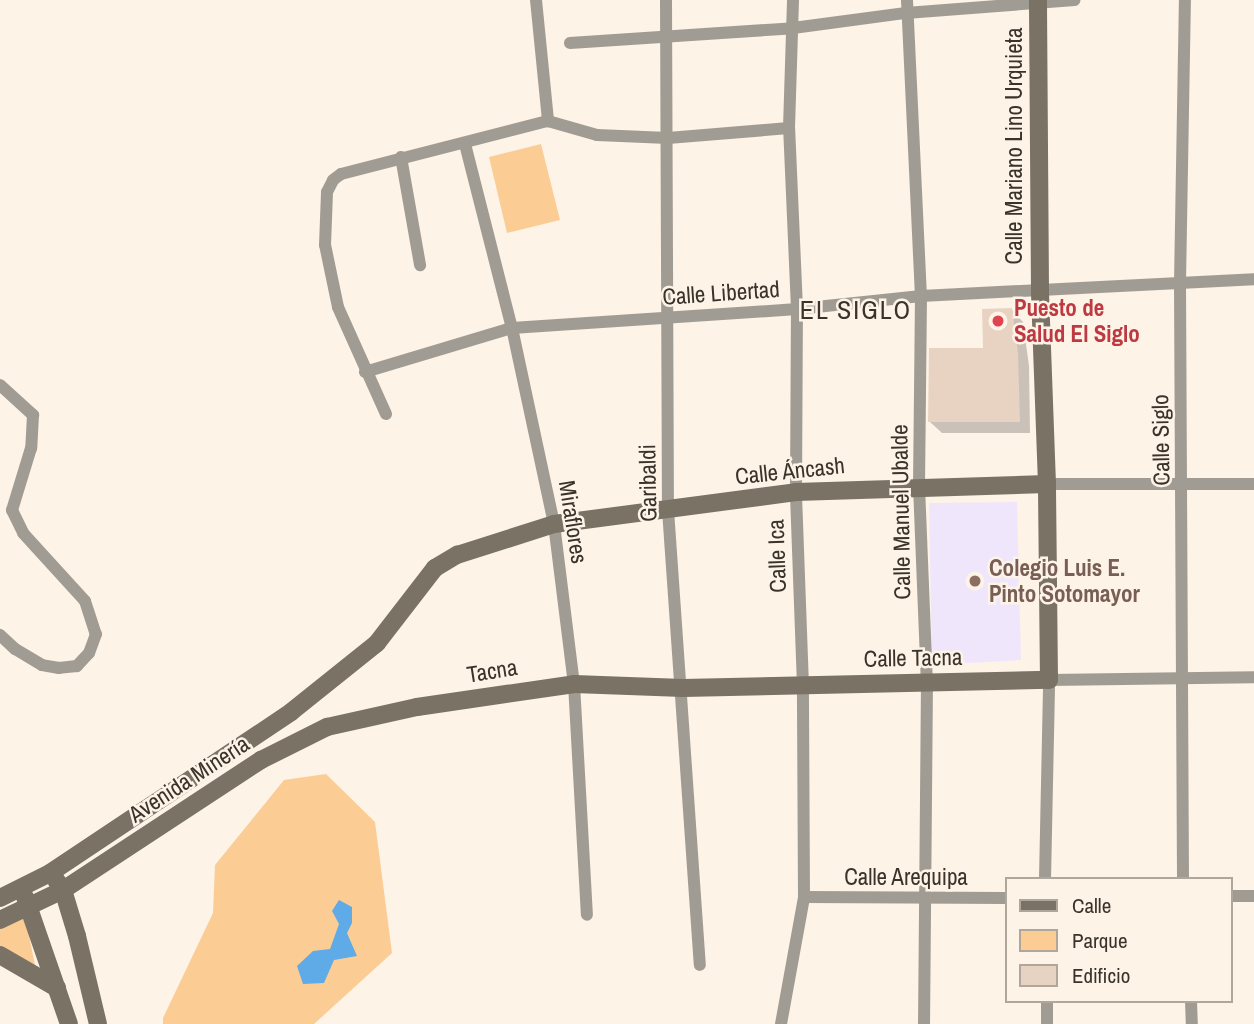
<!DOCTYPE html>
<meta charset="utf-8">
<style>
body{margin:0}
#map{position:relative;width:1254px;height:1024px;overflow:hidden;background:#fdf3e7;font-family:"Archivo Narrow",sans-serif}
div>[style]{position:absolute}
[style*='--x']{left:calc(var(--x)*1px);top:calc(var(--y)*1px);width:calc(var(--w)*1px);rotate:calc(var(--a)*1deg)}
.education>*{inset:0;background:#efe6fc}
.green>*{inset:0;background:#fbcd95}
.water>*{inset:0;background:#5fabe7}
.shadow>*{inset:0;background:#0003}
.building>*{inset:0;background:#e8d3c3}
.street>*{height:12px;margin:-6px;padding:0 6px;transform-origin:6px;border-radius:6px;background:#a19c93}
.secondary>*{height:18px;margin:-9px;padding:0 9px;transform-origin:9px;border-radius:9px;background:#797265}
.dots>*{width:19px;height:19px;translate:-50% -50%;box-sizing:border-box;border:4px solid #fdf3e7;border-radius:50%}
span{translate:-50% -50%;white-space:nowrap;text-align:center;line-height:1.15;-webkit-text-stroke:5px #fdf3e7;paint-order:stroke}
.street-label{font-size:23px;color:#3a332b}
.health-label{font-size:23px;color:#be3a42;font-weight:700}
.left{translate:0 -50%;text-align:left}
.education-label{font-size:23px;color:#785e54;font-weight:700}
.quarter-label{font-size:26px;color:#3a332b;letter-spacing:2px}
.legend{position:absolute;left:1005px;top:877px;width:228px;height:126px;box-sizing:border-box;background:#fdf3e7;border:2px solid #afa69c;margin:0;padding:9px 12px;list-style:none;font-size:21px;color:#3a332b}
.legend li{display:flex;align-items:center;gap:14px;height:35px}
.legend b{width:35px;border:2px solid #afa69c}
</style>
<div id="map">
<div class="education">
<i style="clip-path:polygon(1017px 502px,1021px 660px,932px 665px,929px 503px)"></i>
</div>
<div class="green">
<i style="clip-path:polygon(541px 144px,560px 220px,507px 233px,489px 157px)"></i>
<i style="clip-path:polygon(326px 774px,375px 822px,392px 953px,314px 1024px,163px 1024px,163px 1018px,213px 913px,215px 865px,284px 780px)"></i>
<i style="clip-path:polygon(25px 916px,35px 965px,0 946px,0 929px)"></i>
</div>
<div class="water">
<i style="clip-path:polygon(339px 900px,352px 907px,352px 923px,347px 933px,357px 956px,334px 960px,324px 983px,303px 984px,297px 966px,313px 951px,330px 949px,339px 924px,332px 911px)"></i>
</div>
<div class="shadow">
<i style="clip-path:polygon(1012px 310px,1023px 322px,1029px 366px,1030px 433px,942px 433px,930px 422px)"></i>
</div>
<div class="building">
<i style="clip-path:polygon(1012px 308px,1018px 353px,1020px 422px,928px 422px,929px 348px,983px 348px,982px 309px)"></i>
</div>
<div class="street">
<i style="--x:536;--y:0;--w:122;--a:84.3"></i>
<i style="--x:666;--y:0;--w:510;--a:89.78"></i>
<i style="--x:668;--y:510;--w:456;--a:86"></i>
<i style="--x:907;--y:0;--w:296;--a:87.3"></i>
<i style="--x:921;--y:296;--w:190;--a:90.6"></i>
<i style="--x:919;--y:486;--w:196;--a:87.7"></i>
<i style="--x:927;--y:682;--w:342;--a:90.5"></i>
<i style="--x:570;--y:43;--w:224;--a:-3.8"></i>
<i style="--x:793;--y:28;--w:114;--a:-7.6"></i>
<i style="--x:906;--y:13;--w:169;--a:-4.4"></i>
<i style="--x:465;--y:144;--w:190;--a:75.7"></i>
<i style="--x:512;--y:328;--w:200;--a:77.9"></i>
<i style="--x:554;--y:524;--w:161;--a:82.9"></i>
<i style="--x:574;--y:684;--w:231;--a:86.8"></i>
<i style="--x:401;--y:157;--w:110;--a:80"></i>
<i style="--x:365;--y:372;--w:153;--a:-16.7"></i>
<i style="--x:512;--y:328;--w:286;--a:-3.8"></i>
<i style="--x:797;--y:309;--w:125;--a:-6"></i>
<i style="--x:921;--y:296;--w:333;--a:-2.9"></i>
<i style="--x:0;--y:385;--w:45;--a:42.3"></i>
<i style="--x:33;--y:415;--w:33;--a:93"></i>
<i style="--x:31;--y:448;--w:65;--a:107"></i>
<i style="--x:12;--y:510;--w:25;--a:64"></i>
<i style="--x:23;--y:533;--w:92;--a:47.6"></i>
<i style="--x:85;--y:601;--w:35;--a:72"></i>
<i style="--x:96;--y:634;--w:20;--a:110"></i>
<i style="--x:89;--y:653;--w:18;--a:133"></i>
<i style="--x:77;--y:666;--w:18;--a:174"></i>
<i style="--x:59;--y:668;--w:17;--a:-170"></i>
<i style="--x:42;--y:665;--w:31;--a:-149"></i>
<i style="--x:15;--y:649;--w:21;--a:-137"></i>
<i style="--x:386;--y:414;--w:117;--a:-114.2"></i>
<i style="--x:338;--y:307;--w:63;--a:-101.8"></i>
<i style="--x:325;--y:245;--w:53;--a:-87.8"></i>
<i style="--x:327;--y:192;--w:13;--a:-63"></i>
<i style="--x:333;--y:180;--w:10;--a:-37"></i>
<i style="--x:341;--y:174;--w:214;--a:-14.4"></i>
<i style="--x:548;--y:121;--w:51;--a:15.9"></i>
<i style="--x:597;--y:135;--w:71;--a:2.4"></i>
<i style="--x:668;--y:138;--w:121;--a:-4.7"></i>
<i style="--x:1047;--y:484;--w:207;--a:0"></i>
<i style="--x:1045;--y:879;--w:199;--a:-88.8"></i>
<i style="--x:1049;--y:680;--w:205;--a:-0.8"></i>
<i style="--x:1183;--y:879;--w:597;--a:-90.29"></i>
<i style="--x:1180;--y:282;--w:282;--a:-89"></i>
<i style="--x:1231;--y:896;--w:23;--a:0"></i>
<i style="--x:804;--y:897;--w:203;--a:0.3"></i>
<i style="--x:1047;--y:1001;--w:23;--a:90"></i>
<i style="--x:1191;--y:1001;--w:23;--a:88"></i>
<i style="--x:781;--y:1024;--w:129;--a:-79.7"></i>
<i style="--x:804;--y:897;--w:211;--a:-90.3"></i>
<i style="--x:803;--y:686;--w:194;--a:-92.1"></i>
<i style="--x:796;--y:492;--w:183;--a:-89.7"></i>
<i style="--x:797;--y:309;--w:181;--a:-92.5"></i>
<i style="--x:789;--y:128;--w:128;--a:-88.2"></i>
</div>
<div class="secondary">
<i style="--x:56;--y:880;--w:12;--a:55"></i>
<i style="--x:63;--y:890;--w:48;--a:73.1"></i>
<i style="--x:77;--y:936;--w:90;--a:76.6"></i>
<i style="--x:25;--y:897;--w:134;--a:70.9"></i>
<i style="--x:0;--y:898;--w:56;--a:-26.6"></i>
<i style="--x:50;--y:873;--w:290;--a:-33.7"></i>
<i style="--x:291;--y:712;--w:110;--a:-38.7"></i>
<i style="--x:377;--y:643;--w:95;--a:-52.3"></i>
<i style="--x:435;--y:568;--w:26;--a:-31"></i>
<i style="--x:457;--y:555;--w:102;--a:-17.7"></i>
<i style="--x:554;--y:524;--w:244;--a:-7.5"></i>
<i style="--x:796;--y:492;--w:251;--a:-1.8"></i>
<i style="--x:0;--y:920;--w:70;--a:-25.5"></i>
<i style="--x:63;--y:890;--w:237;--a:-33.3"></i>
<i style="--x:261;--y:760;--w:74;--a:-26.6"></i>
<i style="--x:327;--y:727;--w:92;--a:-12.5"></i>
<i style="--x:417;--y:707;--w:159;--a:-8.3"></i>
<i style="--x:574;--y:684;--w:109;--a:2.1"></i>
<i style="--x:683;--y:688;--w:366;--a:-1.3"></i>
<i style="--x:1049;--y:680;--w:196;--a:-90.6"></i>
<i style="--x:1047;--y:484;--w:193;--a:-92.1"></i>
<i style="--x:1040;--y:291;--w:291;--a:-90.4"></i>
<i style="--x:0;--y:955;--w:66;--a:30.1"></i>
</div>
<div class="dots">
<i style="left:998px;top:321px;background:#e0444e"></i>
<i style="left:975px;top:581px;background:#8d6e63"></i>
</div>
<div class="street-label">
<span style="left:1014px;top:146px;rotate:-90deg">Calle Mariano Lino Urquieta</span>
<span style="left:721px;top:293px;rotate:-4deg">Calle Libertad</span>
<span style="left:1161px;top:440px;rotate:-91deg">Calle Siglo</span>
<span style="left:790px;top:471px;rotate:-6deg">Calle Áncash</span>
<span style="left:648px;top:483px;rotate:-91deg">Garibaldi</span>
<span style="left:901px;top:512px;rotate:-91deg">Calle Manuel Ubalde</span>
<span style="left:573px;top:522px;rotate:81deg">Miraflores</span>
<span style="left:777px;top:556px;rotate:-92deg">Calle Ica</span>
<span style="left:913px;top:658px;rotate:-1deg">Calle Tacna</span>
<span style="left:492px;top:671px;rotate:-9deg">Tacna</span>
<span style="left:189px;top:779px;rotate:-33deg">Avenida Minería</span>
<span style="left:906px;top:877px">Calle Arequipa</span>
</div>
<div class="health-label">
<span class="left" style="left:1014px;top:321px">Puesto de<br>Salud El Siglo</span>
</div>
<div class="education-label">
<span class="left" style="left:989px;top:581px">Colegio Luis E.<br>Pinto Sotomayor</span>
</div>
<div class="quarter-label">
<span style="left:856px;top:310px">EL SIGLO</span>
</div>
<ul class="legend">
<li><b style="height:9px;background:#797265"></b>Calle</li>
<li><b style="height:19px;background:#fbcd95"></b>Parque</li>
<li><b style="height:19px;background:#e8d3c3"></b>Edificio</li>
</ul>
</div>
